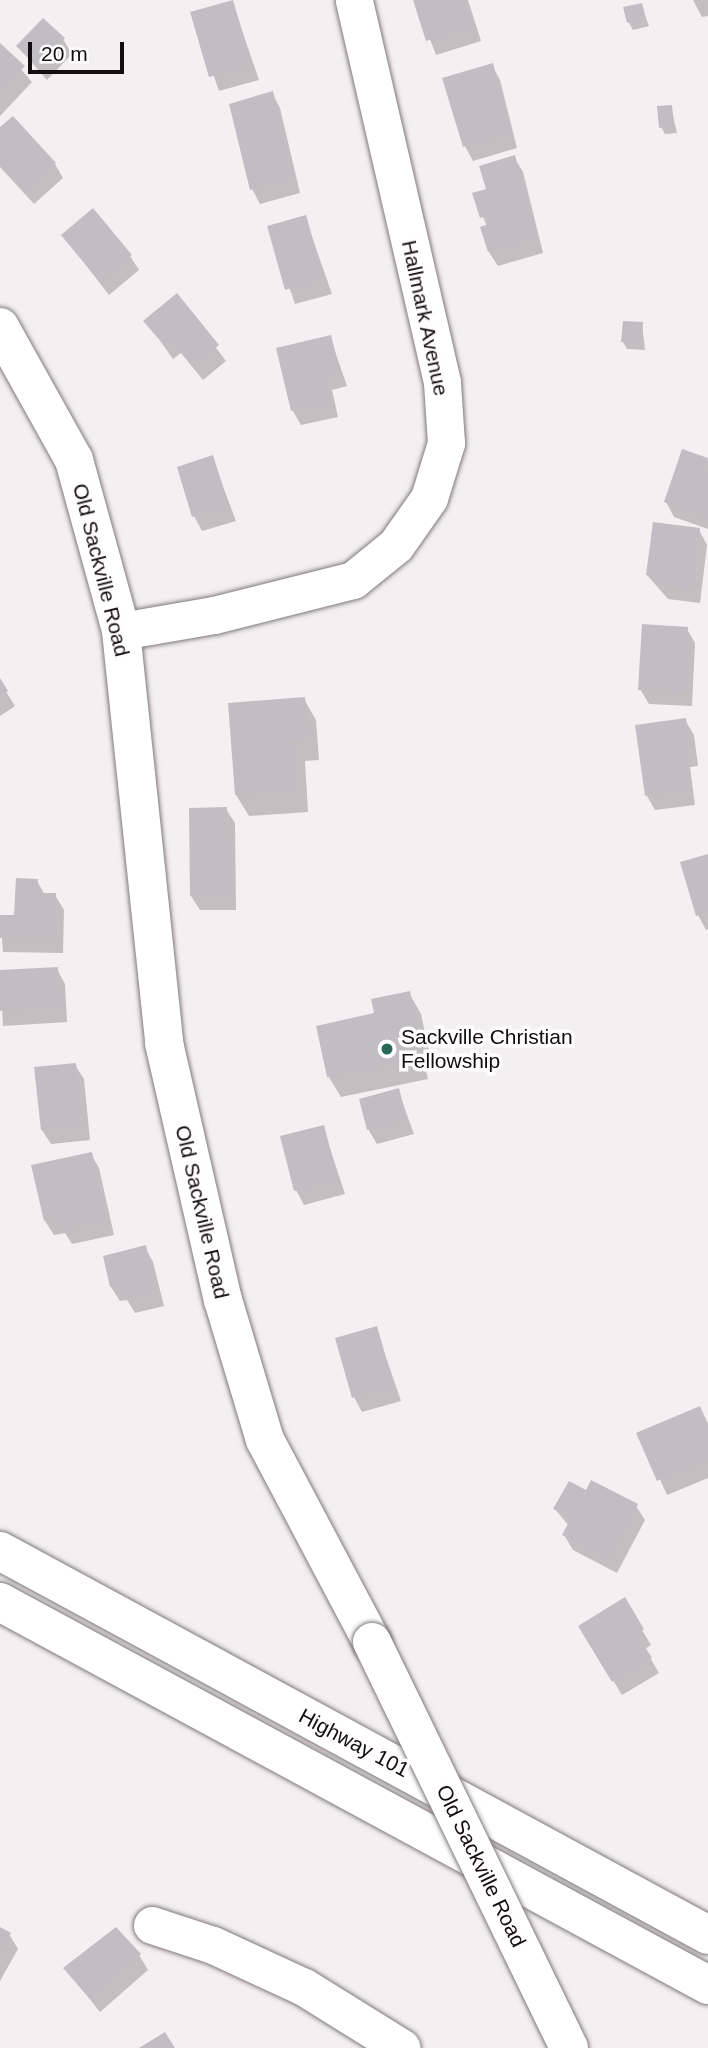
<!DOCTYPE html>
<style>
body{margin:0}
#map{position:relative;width:708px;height:2048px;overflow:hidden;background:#f4eff1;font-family:Helvetica,sans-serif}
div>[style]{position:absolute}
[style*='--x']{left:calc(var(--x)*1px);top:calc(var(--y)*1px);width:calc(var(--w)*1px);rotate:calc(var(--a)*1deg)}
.shadow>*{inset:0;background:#0003}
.building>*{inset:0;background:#c1bec3}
.roads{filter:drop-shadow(0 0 2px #7f7a7c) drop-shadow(0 0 2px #7f7a7c)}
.minor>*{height:37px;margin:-18.5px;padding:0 18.5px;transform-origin:18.5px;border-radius:18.5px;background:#fff}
.tertiary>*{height:38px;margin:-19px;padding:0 19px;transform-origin:19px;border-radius:19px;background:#fff}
.motorway>*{height:38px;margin:-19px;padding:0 19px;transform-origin:19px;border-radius:19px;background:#fff}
.bridges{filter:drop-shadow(0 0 2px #7f7a7c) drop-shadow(0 0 2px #7f7a7c)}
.tertiary-bridge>*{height:38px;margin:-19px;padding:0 19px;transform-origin:19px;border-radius:19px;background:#fff}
.dots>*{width:19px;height:19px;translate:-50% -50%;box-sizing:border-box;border:4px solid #fffdfe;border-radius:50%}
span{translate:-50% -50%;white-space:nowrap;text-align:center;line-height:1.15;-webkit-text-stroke:7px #fffdfe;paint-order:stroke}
.street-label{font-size:21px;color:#100e0f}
.poi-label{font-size:21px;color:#100e0f}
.left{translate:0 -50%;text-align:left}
.scale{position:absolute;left:28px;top:42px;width:96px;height:32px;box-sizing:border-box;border:4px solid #100e0f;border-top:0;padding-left:9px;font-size:21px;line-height:24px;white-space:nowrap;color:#100e0f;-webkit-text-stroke:5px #fffdfe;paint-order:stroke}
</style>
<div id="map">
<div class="shadow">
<i style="clip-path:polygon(415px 0,468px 0,481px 41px,436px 55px)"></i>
<i style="clip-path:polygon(693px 0,708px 0,708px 16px,702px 17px)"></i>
<i style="clip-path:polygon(232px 1px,259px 80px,219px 91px,192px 13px)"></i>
<i style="clip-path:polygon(641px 5px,649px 26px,633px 30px,629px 23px)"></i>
<i style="clip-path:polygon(63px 39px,72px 54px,47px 80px,18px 47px)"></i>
<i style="clip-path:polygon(0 45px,32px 82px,0 116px)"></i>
<i style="clip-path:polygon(492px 65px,500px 80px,517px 148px,473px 161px,465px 146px)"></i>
<i style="clip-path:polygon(272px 93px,280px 108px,300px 193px,260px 204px,252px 189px)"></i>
<i style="clip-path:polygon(671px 107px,677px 133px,665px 134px,661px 127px)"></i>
<i style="clip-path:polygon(0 130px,55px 164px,63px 178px,34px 204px,0 167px)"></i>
<i style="clip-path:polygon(514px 157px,523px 172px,543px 253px,498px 266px,489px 252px,487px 227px,474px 194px,488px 190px)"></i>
<i style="clip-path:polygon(305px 217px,332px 294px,295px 304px,269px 228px)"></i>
<i style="clip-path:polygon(63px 235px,130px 256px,139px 270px,109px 295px)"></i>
<i style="clip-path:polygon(177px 296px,226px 361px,203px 380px,181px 353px,173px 359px,146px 321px)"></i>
<i style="clip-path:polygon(642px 324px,645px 350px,627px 349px,623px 342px)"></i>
<i style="clip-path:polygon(330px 337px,347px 386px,332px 390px,338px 417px,301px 425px,293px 411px,278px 349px)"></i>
<i style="clip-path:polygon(683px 451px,708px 460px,708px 529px,674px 517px,666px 502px)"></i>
<i style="clip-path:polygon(212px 457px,236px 521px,202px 531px,194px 516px)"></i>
<i style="clip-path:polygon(699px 530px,707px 545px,700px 603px,668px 599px,647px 575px)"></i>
<i style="clip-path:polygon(687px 629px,695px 643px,692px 706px,649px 704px,640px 689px)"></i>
<i style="clip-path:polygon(0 682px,15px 706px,0 716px)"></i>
<i style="clip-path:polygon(304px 699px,316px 720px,319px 760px,305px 761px,308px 812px,249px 816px,236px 795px)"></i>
<i style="clip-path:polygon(685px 720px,694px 735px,698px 766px,690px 767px,695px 805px,655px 810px,647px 796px)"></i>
<i style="clip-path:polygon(226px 809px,235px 823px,236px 910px,200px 910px,191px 896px)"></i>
<i style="clip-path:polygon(708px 855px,708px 929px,706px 930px,698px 915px)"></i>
<i style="clip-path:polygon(37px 881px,45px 895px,55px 895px,64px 910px,63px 953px,3px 952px,0 917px,16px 917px)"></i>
<i style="clip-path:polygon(57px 969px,65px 984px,67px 1022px,3px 1026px,0 972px)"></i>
<i style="clip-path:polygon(409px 993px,421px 1014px,431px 1061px,424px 1063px,428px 1079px,341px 1097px,328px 1076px,376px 1015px)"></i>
<i style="clip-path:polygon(75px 1065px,84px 1079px,90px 1140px,51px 1144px,42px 1130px)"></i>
<i style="clip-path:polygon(398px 1090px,414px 1134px,377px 1144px,368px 1129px)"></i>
<i style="clip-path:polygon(323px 1127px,345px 1194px,304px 1205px,296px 1190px)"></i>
<i style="clip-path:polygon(91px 1154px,99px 1168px,114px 1235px,72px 1244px,65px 1233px,54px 1235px,45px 1221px)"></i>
<i style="clip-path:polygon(145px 1247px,153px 1262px,164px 1306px,135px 1313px,127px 1300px,120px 1301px,111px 1287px)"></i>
<i style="clip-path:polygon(376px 1328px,401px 1401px,362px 1412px,354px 1397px)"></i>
<i style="clip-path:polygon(699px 1408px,708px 1424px,708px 1478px,667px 1495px,639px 1433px)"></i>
<i style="clip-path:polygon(587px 1492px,636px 1506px,645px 1520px,617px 1573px,573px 1550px,564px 1535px,569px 1526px,555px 1509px)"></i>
<i style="clip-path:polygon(624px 1600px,651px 1645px,645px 1649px,659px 1673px,622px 1695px,580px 1626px)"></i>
<i style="clip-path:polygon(0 1929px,9px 1934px,18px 1949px,0 1981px)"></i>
<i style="clip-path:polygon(139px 1955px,148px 1970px,100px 2012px,65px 1968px)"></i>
</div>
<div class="building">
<i style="clip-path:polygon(233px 0,252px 65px,209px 77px,190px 12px)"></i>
<i style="clip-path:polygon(413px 0,465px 0,474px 26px,426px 41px)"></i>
<i style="clip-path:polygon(642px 3px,646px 19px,627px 23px,623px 7px)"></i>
<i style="clip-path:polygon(43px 18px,65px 38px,38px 67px,16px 46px)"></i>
<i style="clip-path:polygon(0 43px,25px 66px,0 93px)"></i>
<i style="clip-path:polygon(493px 63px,510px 133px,463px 147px,442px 78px)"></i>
<i style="clip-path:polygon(273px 91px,293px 178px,250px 190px,229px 104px)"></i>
<i style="clip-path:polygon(672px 105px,674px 126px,659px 128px,657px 106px)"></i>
<i style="clip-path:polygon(13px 116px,56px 163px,24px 191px,0 164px,0 127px)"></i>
<i style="clip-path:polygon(515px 155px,536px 238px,488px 252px,480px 227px,489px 224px,487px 216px,480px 218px,472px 193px,486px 189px,479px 166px)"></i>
<i style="clip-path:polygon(93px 208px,132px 255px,99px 281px,61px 235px)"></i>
<i style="clip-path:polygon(306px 215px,324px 279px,285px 290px,267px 226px)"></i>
<i style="clip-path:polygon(177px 293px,219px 345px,193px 366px,171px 340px,164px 345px,143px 321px)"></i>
<i style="clip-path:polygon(623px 321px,643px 322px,642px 343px,621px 342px)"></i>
<i style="clip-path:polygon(331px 335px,340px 371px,324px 375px,331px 402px,291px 411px,276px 348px)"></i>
<i style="clip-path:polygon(682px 449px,708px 458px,704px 475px,708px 476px,708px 518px,664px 502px)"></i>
<i style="clip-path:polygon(213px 455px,229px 506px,192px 517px,177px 467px)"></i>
<i style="clip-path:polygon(653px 522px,700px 528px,692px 589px,658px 585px,659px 578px,646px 575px)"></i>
<i style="clip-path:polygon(642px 624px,688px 627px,684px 692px,638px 690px)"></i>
<i style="clip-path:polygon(0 678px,8px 691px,0 696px)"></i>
<i style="clip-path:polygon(305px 697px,308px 739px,294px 740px,297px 791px,235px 795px,228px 703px)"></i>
<i style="clip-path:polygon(686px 718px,691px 751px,683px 752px,688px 790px,645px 796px,635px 725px)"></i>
<i style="clip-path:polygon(227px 807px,228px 895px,190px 896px,189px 808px)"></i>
<i style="clip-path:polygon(708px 854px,708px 912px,696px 916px,680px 862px)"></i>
<i style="clip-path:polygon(16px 878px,38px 879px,37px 893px,56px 893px,55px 939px,0 938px,0 915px,14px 915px)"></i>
<i style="clip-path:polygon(58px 967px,60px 1007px,0 1011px,0 970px)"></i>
<i style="clip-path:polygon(410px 991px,420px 1040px,413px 1042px,417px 1058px,327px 1077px,316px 1026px,374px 1013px,371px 999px)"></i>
<i style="clip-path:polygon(76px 1063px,83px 1126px,41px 1130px,34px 1067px)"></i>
<i style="clip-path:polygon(399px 1088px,407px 1120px,367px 1130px,359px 1099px)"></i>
<i style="clip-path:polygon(324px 1125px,338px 1180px,294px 1191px,280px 1136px)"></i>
<i style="clip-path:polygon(92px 1152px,107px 1220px,62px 1230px,59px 1218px,44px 1221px,31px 1165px)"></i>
<i style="clip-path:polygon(146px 1245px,156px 1291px,125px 1299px,121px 1285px,110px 1287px,103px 1256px)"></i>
<i style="clip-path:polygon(377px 1326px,394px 1386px,352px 1398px,335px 1338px)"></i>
<i style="clip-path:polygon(700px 1406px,708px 1424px,708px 1460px,657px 1481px,636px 1433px)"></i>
<i style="clip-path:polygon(591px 1480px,638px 1504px,609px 1559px,562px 1535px,571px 1518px,553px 1509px,569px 1481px,586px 1490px)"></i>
<i style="clip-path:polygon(625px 1597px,644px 1629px,637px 1634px,652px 1658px,612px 1682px,578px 1626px)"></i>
<i style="clip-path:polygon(0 1927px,11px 1933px,0 1952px)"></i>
<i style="clip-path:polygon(116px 1927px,141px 1954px,90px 1999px,63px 1968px)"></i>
<i style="clip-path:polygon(165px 2032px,175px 2048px,139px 2048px)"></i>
</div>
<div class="roads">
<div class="minor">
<i style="--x:121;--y:631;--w:94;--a:-9.8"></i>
<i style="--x:214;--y:615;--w:143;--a:-14.1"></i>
<i style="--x:353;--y:580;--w:55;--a:-39.1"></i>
<i style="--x:396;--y:545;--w:57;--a:-54.9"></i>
<i style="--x:429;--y:498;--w:58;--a:-72.8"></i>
<i style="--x:446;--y:443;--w:61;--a:-93.8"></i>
<i style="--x:442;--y:382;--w:392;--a:-103"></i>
<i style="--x:152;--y:1925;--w:64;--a:18.2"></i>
<i style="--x:213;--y:1945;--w:100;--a:24.8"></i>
<i style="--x:304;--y:1987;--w:115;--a:31.9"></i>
</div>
<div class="tertiary">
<i style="--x:0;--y:327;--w:152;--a:60.9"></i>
<i style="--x:74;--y:460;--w:177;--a:74.6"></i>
<i style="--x:121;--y:631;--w:414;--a:84"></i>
<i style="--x:164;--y:1043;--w:264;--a:77.1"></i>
<i style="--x:223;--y:1300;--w:146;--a:73.3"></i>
<i style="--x:265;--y:1440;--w:229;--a:62.1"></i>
</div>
<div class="motorway">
<i style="--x:0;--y:1551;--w:805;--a:28.47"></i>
<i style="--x:0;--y:1602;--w:805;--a:28.41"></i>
</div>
</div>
<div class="bridges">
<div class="tertiary-bridge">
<i style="--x:372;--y:1642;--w:451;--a:64.1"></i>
</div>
</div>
<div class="dots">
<i style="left:387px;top:1049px;background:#276857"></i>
</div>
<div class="street-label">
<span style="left:425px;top:318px;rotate:78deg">Hallmark Avenue</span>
<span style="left:101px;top:570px;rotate:76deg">Old Sackville Road</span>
<span style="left:202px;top:1212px;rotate:77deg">Old Sackville Road</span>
<span style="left:354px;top:1743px;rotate:28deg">Highway 101</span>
<span style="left:481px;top:1866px;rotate:64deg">Old Sackville Road</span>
</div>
<div class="poi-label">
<span class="left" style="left:401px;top:1049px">Sackville Christian<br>Fellowship</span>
</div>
<div class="scale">20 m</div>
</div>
